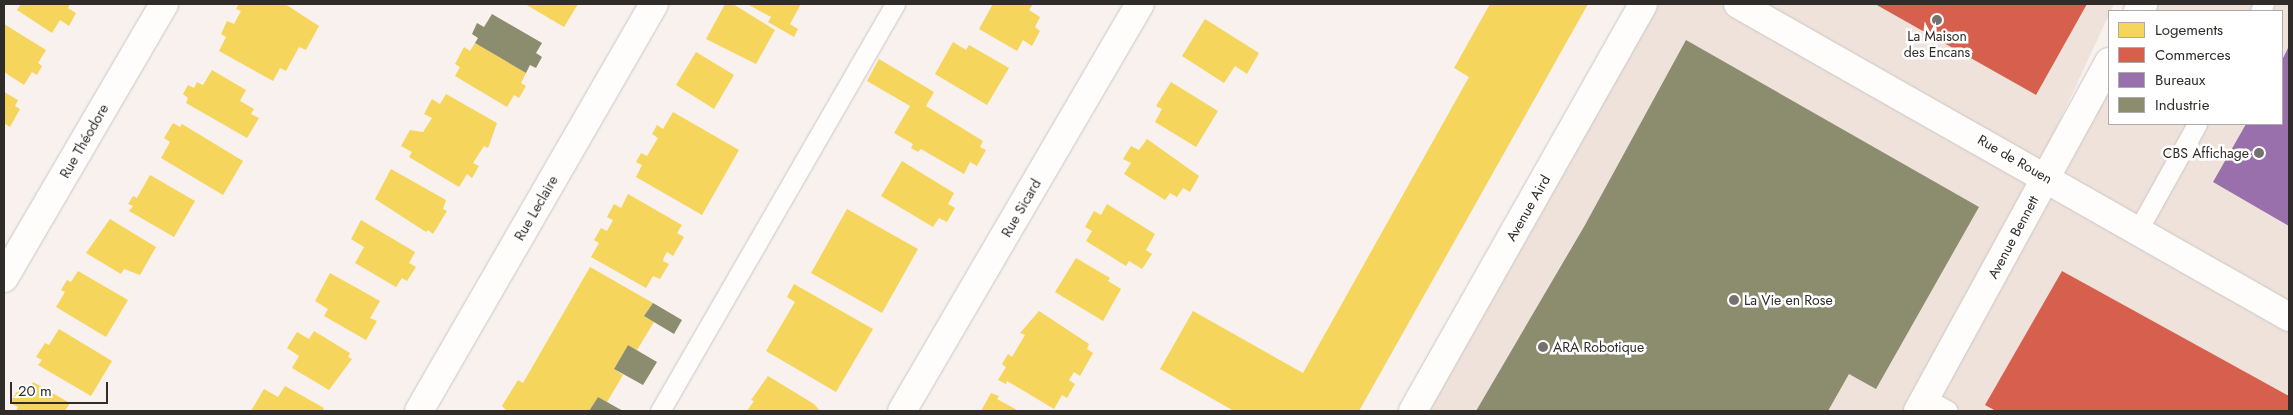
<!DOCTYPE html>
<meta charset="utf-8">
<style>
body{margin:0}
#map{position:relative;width:2293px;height:415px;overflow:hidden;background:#f8f1ee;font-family:Jost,sans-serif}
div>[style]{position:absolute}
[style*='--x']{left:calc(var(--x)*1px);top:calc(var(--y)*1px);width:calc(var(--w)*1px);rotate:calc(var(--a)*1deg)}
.built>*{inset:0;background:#efe2db}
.homes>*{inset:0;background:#f6d55c}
.shops>*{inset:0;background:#d6604d}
.offices>*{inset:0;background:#9970ab}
.industry>*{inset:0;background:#8c8c6e}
.roads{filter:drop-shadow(0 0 1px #cbc7c4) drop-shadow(0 0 1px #cbc7c4)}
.lane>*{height:19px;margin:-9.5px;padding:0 9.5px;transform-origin:9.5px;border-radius:9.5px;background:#fefdfc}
.street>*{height:28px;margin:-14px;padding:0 14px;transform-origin:14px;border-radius:14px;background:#fefdfc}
.dots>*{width:14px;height:14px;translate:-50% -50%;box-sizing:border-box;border:2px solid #fff;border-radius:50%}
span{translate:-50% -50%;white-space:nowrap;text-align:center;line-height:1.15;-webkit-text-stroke:5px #fff;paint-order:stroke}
.poi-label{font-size:14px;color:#302c29}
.right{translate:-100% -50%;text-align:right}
.left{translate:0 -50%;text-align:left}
.street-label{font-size:14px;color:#302c29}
.frame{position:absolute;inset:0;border:5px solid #302c29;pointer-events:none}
.legend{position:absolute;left:2108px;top:10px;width:175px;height:115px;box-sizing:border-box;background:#fff;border:1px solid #acaba9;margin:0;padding:6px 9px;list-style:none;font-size:15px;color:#302c29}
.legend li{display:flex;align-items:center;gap:10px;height:25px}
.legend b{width:25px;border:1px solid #acaba9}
.scale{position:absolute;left:10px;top:382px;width:98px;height:22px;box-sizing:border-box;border:2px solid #302c29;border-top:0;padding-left:6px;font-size:15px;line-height:18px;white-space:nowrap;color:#302c29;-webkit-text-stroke:4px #fff;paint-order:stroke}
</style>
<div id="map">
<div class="built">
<i style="clip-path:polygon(1643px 4px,2114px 4px,1933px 393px,2109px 62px,2109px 124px,2282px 124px,2282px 11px,2138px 11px,2143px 4px,2289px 4px,2289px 411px,1413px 411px)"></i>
</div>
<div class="homes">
<i style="clip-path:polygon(21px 4px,70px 4px,68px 8px,76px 13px,69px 26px,60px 20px,52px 33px,17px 10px)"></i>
<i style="clip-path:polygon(239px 4px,285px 4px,319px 26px,306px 50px,299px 47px,286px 71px,280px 68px,273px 81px,219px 51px,226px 37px,221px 34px,227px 21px,234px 24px,241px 11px,236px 9px)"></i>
<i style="clip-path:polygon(525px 4px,578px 4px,564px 27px)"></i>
<i style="clip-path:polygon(725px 4px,733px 4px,775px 30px,756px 64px,706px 39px)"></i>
<i style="clip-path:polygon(747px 4px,801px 4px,790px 24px,798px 29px,794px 37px,768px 22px,771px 17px)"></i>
<i style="clip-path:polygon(993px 4px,1033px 4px,1029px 10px,1040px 17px,1035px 27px,1040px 31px,1032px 46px,1023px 40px,1017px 51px,979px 29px)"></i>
<i style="clip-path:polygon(1490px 4px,1588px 4px,1359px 411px,1234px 411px,1160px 369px,1193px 311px,1303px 373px,1469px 77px,1454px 68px)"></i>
<i style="clip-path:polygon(1205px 19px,1259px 53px,1247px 74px,1235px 66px,1224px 83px,1182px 56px)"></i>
<i style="clip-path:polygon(4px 24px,46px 50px,38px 63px,42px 66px,37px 75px,32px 72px,24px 85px,4px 72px)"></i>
<i style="clip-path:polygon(953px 42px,966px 50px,969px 45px,1009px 68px,987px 105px,935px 74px)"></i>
<i style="clip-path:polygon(475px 43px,526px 73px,521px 83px,526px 86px,519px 98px,514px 95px,507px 107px,455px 76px,460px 67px,455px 64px,464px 47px,470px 51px)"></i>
<i style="clip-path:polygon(696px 52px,734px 75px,714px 109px,676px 85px)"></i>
<i style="clip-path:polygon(879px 59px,934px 92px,926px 106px,983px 141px,980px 147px,986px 150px,977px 166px,970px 162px,964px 174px,921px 149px,918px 152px,911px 148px,913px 144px,894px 133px,910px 106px,867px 81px)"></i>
<i style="clip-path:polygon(212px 70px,246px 90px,240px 101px,254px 109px,251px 114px,259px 118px,247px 138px,186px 103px,188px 98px,183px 94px,188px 85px,194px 88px,197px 82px,203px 85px)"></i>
<i style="clip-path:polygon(1171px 82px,1218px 111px,1196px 147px,1155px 122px,1162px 109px,1156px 106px)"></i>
<i style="clip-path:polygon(4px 92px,18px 100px,15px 106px,20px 109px,10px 127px,4px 123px)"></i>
<i style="clip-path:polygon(446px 94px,497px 123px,488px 148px,484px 146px,473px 163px,479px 166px,472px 178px,467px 174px,459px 187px,409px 157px,412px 152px,401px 146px,410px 130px,423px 132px,432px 118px,424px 114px,432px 99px,440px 104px)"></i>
<i style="clip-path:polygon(673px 112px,739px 150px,702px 215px,636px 177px,642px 165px,636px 162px,641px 153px,647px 156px,658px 138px,652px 134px,657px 125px,663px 129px)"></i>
<i style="clip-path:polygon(173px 123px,180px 127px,182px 124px,243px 161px,223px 195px,161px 158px,170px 142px,164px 138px)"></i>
<i style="clip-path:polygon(1147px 139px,1199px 176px,1190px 192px,1183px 188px,1177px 197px,1170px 193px,1165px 200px,1124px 174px,1131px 163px,1123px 159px,1131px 146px,1139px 150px)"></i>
<i style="clip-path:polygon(902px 161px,954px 193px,948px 204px,955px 208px,947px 222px,939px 218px,933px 227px,881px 196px)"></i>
<i style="clip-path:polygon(391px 169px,446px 200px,443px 209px,447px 211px,433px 234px,428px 230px,426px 232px,375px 199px)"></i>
<i style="clip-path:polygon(150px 175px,195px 201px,174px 237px,129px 211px,133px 206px,128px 204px,133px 196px,137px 198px)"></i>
<i style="clip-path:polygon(628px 194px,682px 225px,677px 233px,684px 237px,673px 256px,667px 252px,664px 257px,663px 261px,669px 264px,660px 279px,653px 276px,646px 288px,591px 257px,599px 243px,594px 240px,601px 228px,607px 231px,613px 220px,607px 217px,614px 204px,621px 208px)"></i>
<i style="clip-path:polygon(1107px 204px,1155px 234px,1146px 250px,1152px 254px,1142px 269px,1129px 261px,1126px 266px,1086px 241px,1092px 231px,1085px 227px,1094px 211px,1101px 215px)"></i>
<i style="clip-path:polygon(847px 209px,918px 249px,882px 313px,811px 273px)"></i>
<i style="clip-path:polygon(110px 219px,156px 247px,140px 275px,124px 269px,121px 274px,86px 253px)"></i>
<i style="clip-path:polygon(361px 220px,415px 252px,409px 263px,416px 267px,407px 281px,402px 278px,396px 287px,355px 263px,364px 247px,351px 239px)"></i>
<i style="clip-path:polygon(1076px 258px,1110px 278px,1108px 281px,1121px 289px,1103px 321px,1055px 292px)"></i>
<i style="clip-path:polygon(590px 267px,653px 303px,644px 316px,654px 322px,637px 350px,628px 345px,614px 369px,623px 375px,607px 402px,598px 397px,589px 411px,507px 411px,502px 406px,518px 380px,523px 383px)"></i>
<i style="clip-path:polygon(78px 271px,128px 300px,106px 337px,56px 307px,65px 292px,61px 290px,67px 280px,71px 282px)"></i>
<i style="clip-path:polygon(330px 273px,380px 301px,370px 318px,377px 321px,366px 340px,324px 316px,328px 309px,315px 301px)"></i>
<i style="clip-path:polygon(794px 284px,873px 329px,836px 392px,766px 351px,795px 302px,787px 297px)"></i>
<i style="clip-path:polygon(1039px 311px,1089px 344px,1087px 349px,1093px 353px,1080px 376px,1074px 372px,1069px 380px,1075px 384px,1067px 398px,1062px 395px,1054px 409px,1007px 381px,1006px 384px,998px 380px,1006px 367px,1002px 364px,1008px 354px,1012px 357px,1025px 335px,1020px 333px)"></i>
<i style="clip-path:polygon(59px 329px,112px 361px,91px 396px,38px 365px,42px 360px,36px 357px,45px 343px,49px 345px)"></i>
<i style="clip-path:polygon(314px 331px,350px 353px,348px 357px,352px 359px,329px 390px,292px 368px,299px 356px,287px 348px,297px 332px,309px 339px)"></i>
<i style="clip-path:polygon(768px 376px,814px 404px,820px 411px,747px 411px,754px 401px,751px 400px)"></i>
<i style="clip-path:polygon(33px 382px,70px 403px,65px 411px,16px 411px,18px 407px,10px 403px,19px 388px,27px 392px)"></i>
<i style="clip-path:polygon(285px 386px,324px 408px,322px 411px,251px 411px,264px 389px,278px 397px)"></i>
<i style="clip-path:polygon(991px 393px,999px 396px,997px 399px,1019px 411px,981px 411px)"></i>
</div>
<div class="shops">
<i style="clip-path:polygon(1875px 4px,2087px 4px,2036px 95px)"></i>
<i style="clip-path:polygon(2062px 271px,2289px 396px,2289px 411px,1996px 411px,1985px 405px)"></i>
</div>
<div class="offices">
<i style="clip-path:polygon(2289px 46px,2289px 226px,2213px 182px,2246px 124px,2282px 124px,2282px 60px)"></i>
</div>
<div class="industry">
<i style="clip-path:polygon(492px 14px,542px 43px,536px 53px,542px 57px,536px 68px,530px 65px,526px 73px,475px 43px,478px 38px,472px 34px,477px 23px,484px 27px)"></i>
<i style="clip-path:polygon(1686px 40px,1979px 207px,1876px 389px,1849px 374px,1828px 411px,1476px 411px,1585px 225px)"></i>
<i style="clip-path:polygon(653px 303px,682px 320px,674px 334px,644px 316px)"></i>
<i style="clip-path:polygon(628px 345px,657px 362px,643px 385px,614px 369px)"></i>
<i style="clip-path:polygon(598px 397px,607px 402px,623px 411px,589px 411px)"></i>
</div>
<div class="roads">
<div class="lane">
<i style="--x:2260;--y:11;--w:8;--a:-60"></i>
<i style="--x:2138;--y:230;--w:121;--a:-60.9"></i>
<i style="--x:1925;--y:398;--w:26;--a:29"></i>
<i style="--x:660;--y:411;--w:470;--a:-60"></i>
</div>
<div class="street">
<i style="--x:1738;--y:4;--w:634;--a:29.6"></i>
<i style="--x:2138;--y:11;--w:9;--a:-54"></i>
<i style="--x:4;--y:278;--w:317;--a:-59.7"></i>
<i style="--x:419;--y:411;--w:470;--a:-60"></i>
<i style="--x:902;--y:411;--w:471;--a:-59.7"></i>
<i style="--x:1413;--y:411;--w:467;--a:-60.5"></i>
<i style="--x:1918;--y:411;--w:398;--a:-61.3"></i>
</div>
</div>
<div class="dots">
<i style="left:1937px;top:20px;background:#76716e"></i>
<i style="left:2259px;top:153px;background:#76716e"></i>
<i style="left:1734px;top:300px;background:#76716e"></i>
<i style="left:1543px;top:347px;background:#76716e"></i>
</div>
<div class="poi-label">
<span style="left:1937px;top:44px">La Maison<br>des Encans</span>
<span class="right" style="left:2249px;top:153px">CBS Affichage</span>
<span class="left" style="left:1744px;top:300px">La Vie en Rose</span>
<span class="left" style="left:1553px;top:347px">ARA Robotique</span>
</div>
<div class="street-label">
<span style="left:84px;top:141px;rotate:-60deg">Rue Théodore</span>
<span style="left:2015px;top:159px;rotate:30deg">Rue de Rouen</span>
<span style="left:536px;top:208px;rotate:-60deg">Rue Leclaire</span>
<span style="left:1021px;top:208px;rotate:-60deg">Rue Sicard</span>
<span style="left:1528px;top:208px;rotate:-60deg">Avenue Aird</span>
<span style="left:2013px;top:237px;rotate:-62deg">Avenue Bennett</span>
</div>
<div class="frame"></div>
<ul class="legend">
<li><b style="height:14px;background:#f6d55c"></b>Logements</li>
<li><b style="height:14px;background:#d6604d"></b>Commerces</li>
<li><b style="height:14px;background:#9970ab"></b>Bureaux</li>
<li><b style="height:14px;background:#8c8c6e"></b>Industrie</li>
</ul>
<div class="scale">20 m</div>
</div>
